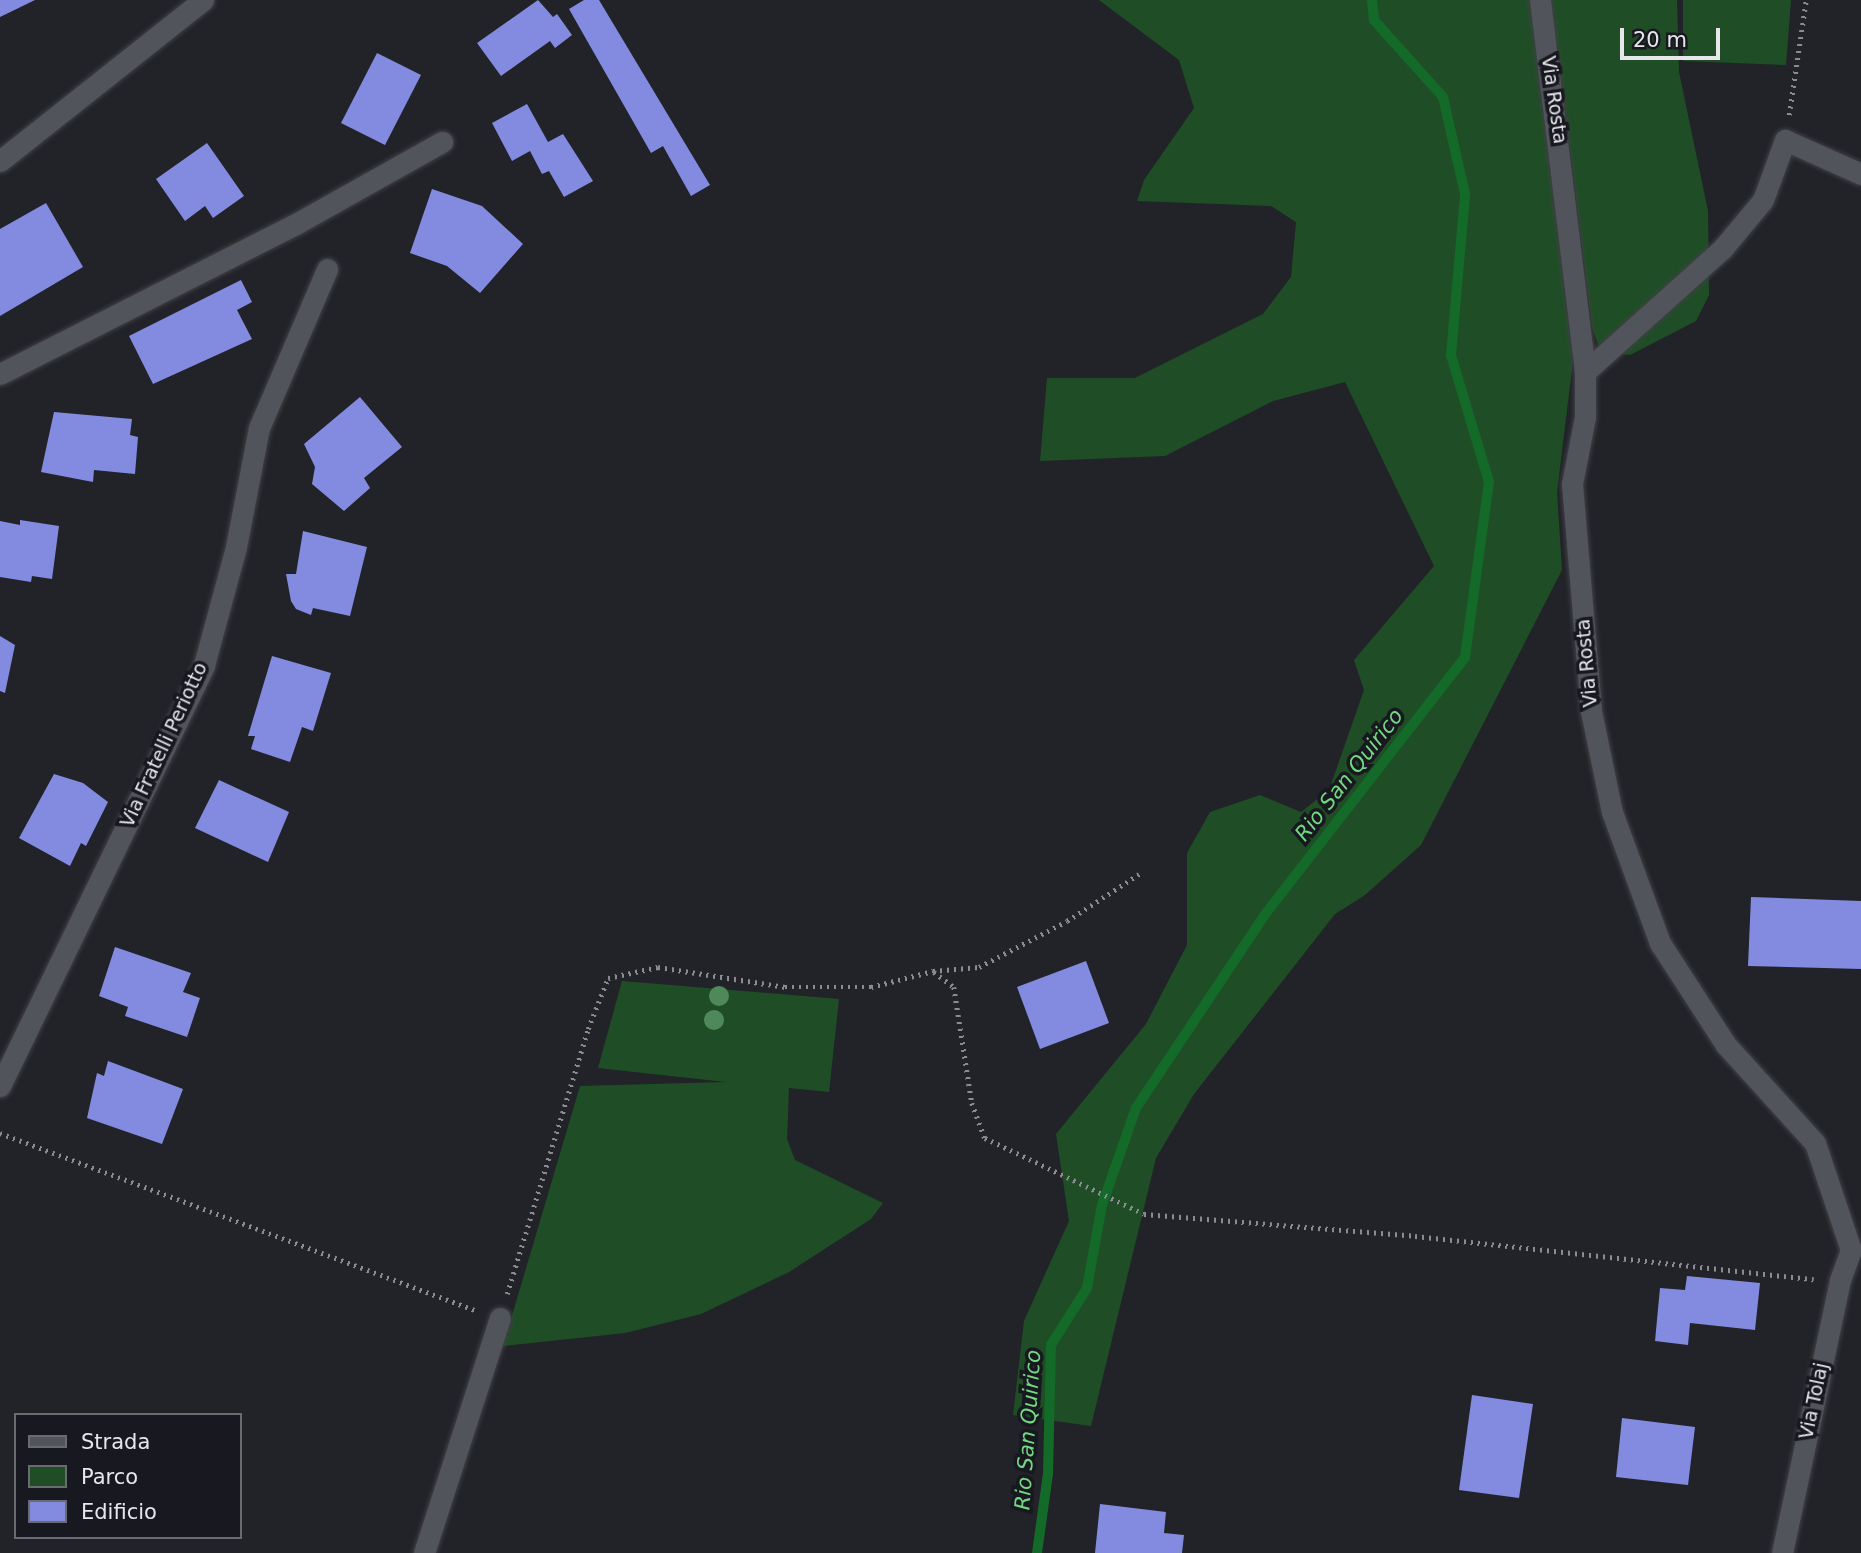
<!DOCTYPE html>
<style>
body{margin:0}
#map{position:relative;width:1861px;height:1553px;overflow:hidden;background:#222329;font-family:"DejaVu Sans",sans-serif}
div>[style]{position:absolute}
[style*='--x']{left:calc(var(--x)*1px);top:calc(var(--y)*1px);width:calc(var(--w)*1px);rotate:calc(var(--a)*1deg)}
.green>*{inset:0;background:#1f4e26}
.stream>*{height:10px;margin:-5px;padding:0 5px;transform-origin:5px;border-radius:5px;background:#146a28}
.building>*{inset:0;background:#838be0}
.path>*{height:4.5px;margin-top:-2.25px;transform-origin:0;background:repeating-linear-gradient(90deg,#8b8b91 0 2px,transparent 0 7px)}
.roads{filter:drop-shadow(0 0 2px #404046) drop-shadow(0 0 2px #404046)}
.minor>*{height:21px;margin:-10.5px;padding:0 10.5px;transform-origin:10.5px;border-radius:10.5px;background:#52545b}
.trees>*{width:20px;height:20px;margin:-10px;border-radius:50%;background:#4f8859}
span{translate:-50% -50%;white-space:nowrap;text-align:center;line-height:1.15;-webkit-text-stroke:7px #181920;paint-order:stroke}
.street-label{font-size:19px;color:#e6e6eb}
.water-label{font-size:21px;color:#73d980;font-style:italic}
.legend{position:absolute;left:14px;top:1413px;width:228px;height:126px;box-sizing:border-box;background:#181920;border:2px solid #6a6b71;margin:0;padding:9px 12px;list-style:none;font-size:21px;color:#e6e6eb}
.legend li{display:flex;align-items:center;gap:14px;height:35px}
.legend b{width:35px;border:2px solid #6a6b71}
.scale{position:absolute;left:1620px;top:28px;width:100px;height:32px;box-sizing:border-box;border:4px solid #e6e6eb;border-top:0;padding-left:9px;font-size:21px;line-height:24px;white-space:nowrap;color:#e6e6eb;-webkit-text-stroke:5px #181920;paint-order:stroke}
</style>
<div id="map">
<div class="green">
<i style="clip-path:polygon(1099px 0,1530px 0,1573px 361px,1557px 492px,1562px 570px,1421px 845px,1365px 895px,1335px 914px,1194px 1094px,1156px 1158px,1091px 1426px,1013px 1415px,1024px 1321px,1069px 1221px,1056px 1134px,1146px 1024px,1187px 945px,1187px 853px,1210px 812px,1260px 795px,1301px 812px,1329px 790px,1364px 690px,1354px 660px,1434px 566px,1345px 382px,1273px 401px,1165px 456px,1040px 461px,1047px 378px,1135px 378px,1263px 314px,1291px 277px,1296px 222px,1271px 206px,1137px 201px,1144px 180px,1194px 108px,1179px 60px)"></i>
<i style="clip-path:polygon(1551px 0,1677px 0,1679px 72px,1708px 211px,1709px 295px,1696px 321px,1630px 355px,1601px 352px,1592px 328px)"></i>
<i style="clip-path:polygon(1683px 0,1791px 0,1786px 65px,1683px 61px)"></i>
<i style="clip-path:polygon(622px 981px,839px 999px,829px 1092px,789px 1088px,787px 1139px,795px 1160px,883px 1203px,871px 1219px,789px 1272px,701px 1314px,625px 1333px,503px 1346px,580px 1086px,726px 1082px,598px 1068px)"></i>
</div>
<div class="stream">
<i style="--x:1037;--y:1553;--w:80;--a:-82.1"></i>
<i style="--x:1048;--y:1474;--w:129;--a:-88.7"></i>
<i style="--x:1051;--y:1345;--w:67;--a:-57.7"></i>
<i style="--x:1087;--y:1288;--w:84;--a:-79.8"></i>
<i style="--x:1102;--y:1205;--w:103;--a:-70.7"></i>
<i style="--x:1136;--y:1108;--w:234;--a:-56.3"></i>
<i style="--x:1266;--y:913;--w:324;--a:-52.1"></i>
<i style="--x:1465;--y:657;--w:177;--a:-82.2"></i>
<i style="--x:1489;--y:482;--w:133;--a:-106.7"></i>
<i style="--x:1451;--y:355;--w:162;--a:-85"></i>
<i style="--x:1465;--y:194;--w:99;--a:-102.8"></i>
<i style="--x:1443;--y:97;--w:103;--a:-131.9"></i>
<i style="--x:1374;--y:20;--w:20;--a:-96"></i>
</div>
<div class="building">
<i style="clip-path:polygon(0 0,35px 0,0 17px)"></i>
<i style="clip-path:polygon(538px 0,553px 17px,557px 14px,572px 35px,555px 48px,550px 41px,501px 76px,477px 43px)"></i>
<i style="clip-path:polygon(584px 0,599px 0,710px 185px,691px 196px,663px 146px,651px 153px,569px 9px)"></i>
<i style="clip-path:polygon(377px 53px,421px 75px,385px 145px,341px 123px)"></i>
<i style="clip-path:polygon(527px 104px,548px 142px,563px 134px,593px 181px,564px 197px,549px 171px,542px 174px,530px 151px,512px 161px,492px 123px)"></i>
<i style="clip-path:polygon(207px 143px,244px 196px,213px 218px,205px 206px,185px 221px,156px 179px)"></i>
<i style="clip-path:polygon(432px 189px,482px 206px,523px 244px,480px 293px,447px 266px,410px 253px)"></i>
<i style="clip-path:polygon(46px 203px,83px 267px,0 316px,0 229px)"></i>
<i style="clip-path:polygon(241px 280px,252px 302px,237px 310px,252px 339px,153px 384px,129px 336px)"></i>
<i style="clip-path:polygon(360px 397px,402px 447px,364px 478px,370px 488px,344px 511px,312px 484px,315px 467px,304px 444px)"></i>
<i style="clip-path:polygon(54px 412px,132px 419px,130px 435px,138px 437px,135px 474px,94px 470px,93px 482px,41px 472px)"></i>
<i style="clip-path:polygon(20px 520px,59px 526px,52px 579px,32px 576px,31px 582px,0 577px,0 521px,20px 525px)"></i>
<i style="clip-path:polygon(303px 531px,367px 547px,350px 616px,313px 608px,311px 615px,296px 609px,291px 601px,286px 574px,296px 574px)"></i>
<i style="clip-path:polygon(0 636px,15px 645px,5px 693px,0 691px)"></i>
<i style="clip-path:polygon(272px 656px,331px 673px,313px 731px,302px 727px,290px 762px,251px 749px,255px 736px,248px 736px)"></i>
<i style="clip-path:polygon(54px 774px,83px 783px,108px 802px,86px 846px,81px 843px,70px 866px,19px 838px)"></i>
<i style="clip-path:polygon(219px 780px,289px 812px,268px 862px,195px 828px)"></i>
<i style="clip-path:polygon(1751px 897px,1861px 901px,1861px 969px,1748px 966px)"></i>
<i style="clip-path:polygon(115px 947px,191px 973px,183px 992px,200px 998px,187px 1037px,125px 1016px,128px 1007px,99px 996px)"></i>
<i style="clip-path:polygon(1086px 961px,1109px 1023px,1040px 1049px,1017px 987px)"></i>
<i style="clip-path:polygon(108px 1061px,183px 1089px,162px 1144px,87px 1118px,97px 1073px,104px 1076px)"></i>
<i style="clip-path:polygon(1687px 1276px,1760px 1283px,1755px 1330px,1690px 1323px,1688px 1345px,1655px 1341px,1660px 1288px,1685px 1290px)"></i>
<i style="clip-path:polygon(1472px 1395px,1533px 1404px,1519px 1498px,1459px 1490px)"></i>
<i style="clip-path:polygon(1622px 1418px,1695px 1427px,1688px 1485px,1616px 1477px)"></i>
<i style="clip-path:polygon(1100px 1504px,1166px 1512px,1164px 1533px,1184px 1535px,1182px 1553px,1095px 1553px)"></i>
</div>
<div class="path">
<i style="--x:1789;--y:115;--w:116;--a:-81.6"></i>
<i style="--x:934;--y:972;--w:25;--a:37"></i>
<i style="--x:954;--y:987;--w:117;--a:81.2"></i>
<i style="--x:972;--y:1103;--w:37;--a:70"></i>
<i style="--x:985;--y:1138;--w:176;--a:25.5"></i>
<i style="--x:1144;--y:1214;--w:272;--a:4.6"></i>
<i style="--x:1415;--y:1236;--w:401;--a:6.2"></i>
<i style="--x:0;--y:1133;--w:507;--a:20.44"></i>
<i style="--x:507;--y:1294;--w:277;--a:-73"></i>
<i style="--x:588;--y:1029;--w:55;--a:-68.6"></i>
<i style="--x:608;--y:978;--w:51;--a:-12.4"></i>
<i style="--x:658;--y:967;--w:129;--a:8.9"></i>
<i style="--x:785;--y:987;--w:86;--a:0"></i>
<i style="--x:871;--y:987;--w:64;--a:-14.5"></i>
<i style="--x:933;--y:971;--w:46;--a:-5"></i>
<i style="--x:979;--y:967;--w:99;--a:-27.6"></i>
<i style="--x:1067;--y:921;--w:86;--a:-33.1"></i>
</div>
<div class="roads">
<div class="minor">
<i style="--x:1540;--y:0;--w:375;--a:83.1"></i>
<i style="--x:1585;--y:372;--w:45;--a:90"></i>
<i style="--x:1585;--y:417;--w:68;--a:101"></i>
<i style="--x:1572;--y:484;--w:228;--a:85.2"></i>
<i style="--x:1591;--y:711;--w:103;--a:78.3"></i>
<i style="--x:1612;--y:812;--w:140;--a:69.9"></i>
<i style="--x:1660;--y:943;--w:121;--a:57.1"></i>
<i style="--x:1726;--y:1045;--w:132;--a:47.8"></i>
<i style="--x:1815;--y:1143;--w:113;--a:71.4"></i>
<i style="--x:0;--y:161;--w:259;--a:-38.4"></i>
<i style="--x:1585;--y:372;--w:186;--a:-41.9"></i>
<i style="--x:1723;--y:248;--w:62;--a:-50.2"></i>
<i style="--x:1763;--y:200;--w:64;--a:-69.9"></i>
<i style="--x:1785;--y:140;--w:83;--a:24.1"></i>
<i style="--x:0;--y:374;--w:330;--a:-26.9"></i>
<i style="--x:294;--y:225;--w:170;--a:-29.3"></i>
<i style="--x:0;--y:1086;--w:468;--a:-64.1"></i>
<i style="--x:204;--y:665;--w:122;--a:-74.8"></i>
<i style="--x:236;--y:547;--w:121;--a:-79.1"></i>
<i style="--x:259;--y:428;--w:173;--a:-66.8"></i>
<i style="--x:424;--y:1553;--w:247;--a:-72.1"></i>
<i style="--x:1782;--y:1553;--w:279;--a:-78"></i>
<i style="--x:1840;--y:1280;--w:32;--a:-70"></i>
</div>
</div>
<div class="trees">
<i style="left:719px;top:996px"></i>
<i style="left:714px;top:1020px"></i>
</div>
<div class="street-label">
<span style="left:1554px;top:100px;rotate:82deg">Via Rosta</span>
<span style="left:1587px;top:663px;rotate:-95deg">Via Rosta</span>
<span style="left:164px;top:745px;rotate:-65deg">Via Fratelli Periotto</span>
<span style="left:1814px;top:1401px;rotate:-78deg">Via Tolaj</span>
</div>
<div class="water-label">
<span style="left:1349px;top:775px;rotate:-52deg">Rio San Quirico</span>
<span style="left:1028px;top:1430px;rotate:-86deg">Rio San Quirico</span>
</div>
<ul class="legend">
<li><b style="height:9px;background:#52545b"></b>Strada</li>
<li><b style="height:19px;background:#1f4e26"></b>Parco</li>
<li><b style="height:19px;background:#838be0"></b>Edificio</li>
</ul>
<div class="scale">20 m</div>
</div>
